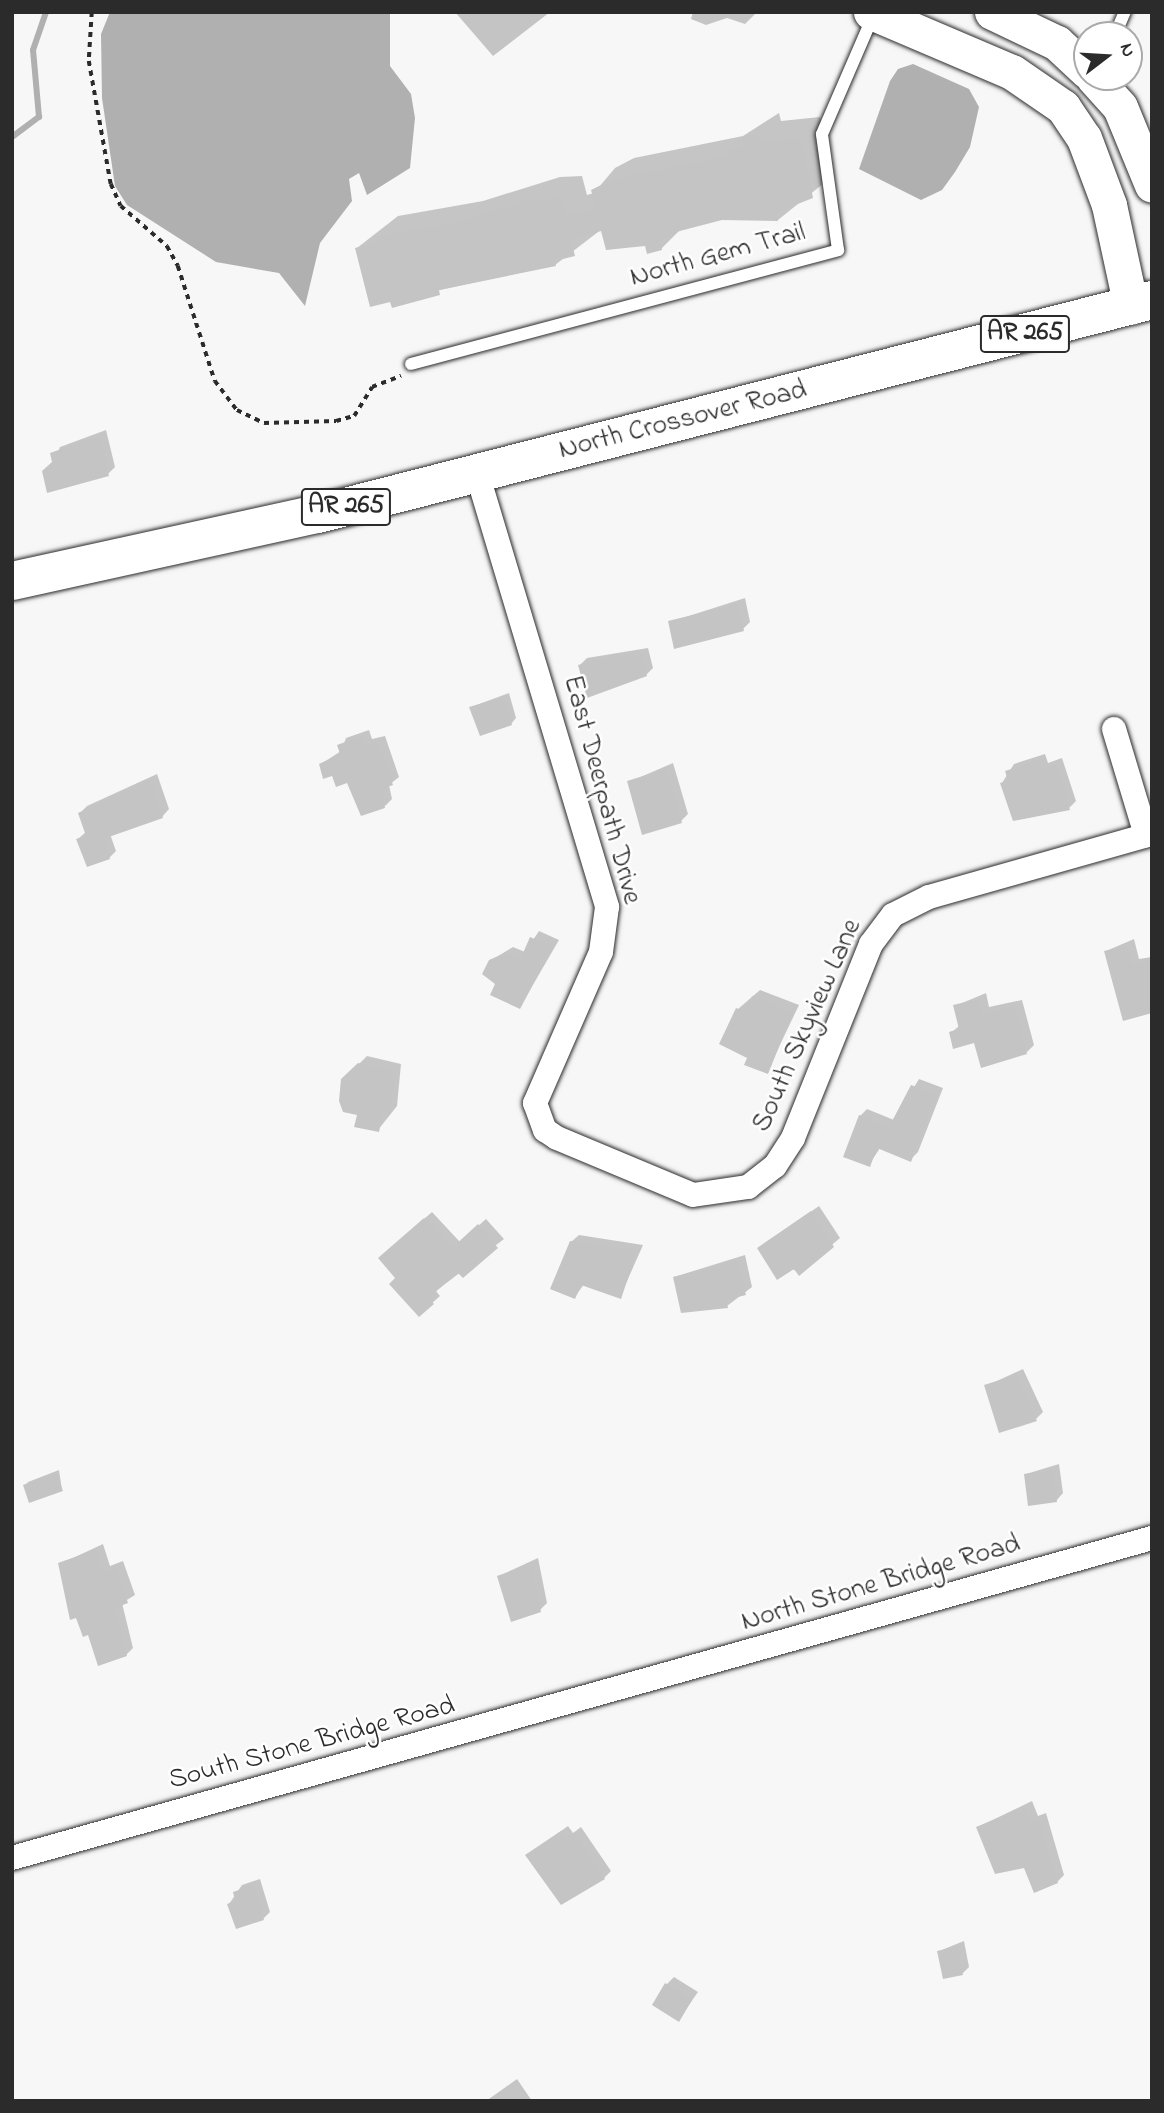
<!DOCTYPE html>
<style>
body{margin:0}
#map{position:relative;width:1164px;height:2113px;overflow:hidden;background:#f7f7f7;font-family:"Indie Flower",sans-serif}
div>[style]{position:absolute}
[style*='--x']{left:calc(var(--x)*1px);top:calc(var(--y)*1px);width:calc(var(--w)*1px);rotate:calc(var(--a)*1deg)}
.water>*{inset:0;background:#b0b0b0}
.shadow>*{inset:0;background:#0003}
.stream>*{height:6px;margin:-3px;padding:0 3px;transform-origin:3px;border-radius:3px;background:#b0b0b0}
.building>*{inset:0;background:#c4c4c4}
.path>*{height:3.5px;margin-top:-1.75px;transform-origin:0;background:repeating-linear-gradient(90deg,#2b2b2b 0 5px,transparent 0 10px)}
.roads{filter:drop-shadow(0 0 2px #2b2b2b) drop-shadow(0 0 2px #2b2b2b)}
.lane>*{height:12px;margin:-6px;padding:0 6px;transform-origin:6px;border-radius:6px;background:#fff}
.street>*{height:24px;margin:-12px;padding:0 12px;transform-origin:12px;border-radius:12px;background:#fff}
.secondary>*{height:35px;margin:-17.5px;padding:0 17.5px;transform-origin:17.5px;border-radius:17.5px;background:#fff}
.primary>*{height:38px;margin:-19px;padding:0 19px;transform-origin:19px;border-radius:19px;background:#fff}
span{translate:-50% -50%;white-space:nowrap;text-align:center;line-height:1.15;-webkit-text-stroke:5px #fff;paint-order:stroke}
.shield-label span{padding:2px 5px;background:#fff;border:2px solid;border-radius:5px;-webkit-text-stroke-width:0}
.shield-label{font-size:26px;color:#2b2b2b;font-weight:700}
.street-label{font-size:28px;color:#2b2b2b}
.frame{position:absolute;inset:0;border:14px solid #2b2b2b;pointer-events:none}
.north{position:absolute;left:1073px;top:21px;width:70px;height:70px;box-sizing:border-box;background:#fff;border:2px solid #aaa;border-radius:50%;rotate:73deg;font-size:19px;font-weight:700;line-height:28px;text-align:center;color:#2b2b2b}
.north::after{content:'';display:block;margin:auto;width:24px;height:32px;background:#2b2b2b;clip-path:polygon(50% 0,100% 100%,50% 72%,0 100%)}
</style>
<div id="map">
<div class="water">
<i style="clip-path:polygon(110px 12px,390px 12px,390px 66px,411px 94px,415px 118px,410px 168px,367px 195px,359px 173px,349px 179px,352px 201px,320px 243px,305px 306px,279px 273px,216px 262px,127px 205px,115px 186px,102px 98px,101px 34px)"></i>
<i style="clip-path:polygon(913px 64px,969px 89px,979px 107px,970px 147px,955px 172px,942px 190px,921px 200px,859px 169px,890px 81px,898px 69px)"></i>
</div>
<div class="shadow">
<i style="clip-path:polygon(693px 12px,757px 12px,745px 24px,727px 18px,706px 25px,691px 19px)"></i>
<i style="clip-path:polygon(779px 113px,781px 121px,820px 117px,834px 175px,778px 220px,722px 218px,681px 229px,661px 249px,602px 229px,555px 265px,371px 305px,357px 248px,398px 216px,483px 201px,560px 177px,582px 176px,587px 195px,594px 193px,615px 168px,634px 158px,743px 136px)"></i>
<i style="clip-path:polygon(106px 430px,115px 467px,108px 474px,54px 461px,60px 447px)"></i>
<i style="clip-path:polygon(745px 598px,750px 622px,743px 629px,670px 622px)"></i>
<i style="clip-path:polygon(648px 648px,653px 668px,646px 675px,580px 665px,587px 658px)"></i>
<i style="clip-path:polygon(509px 693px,516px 718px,511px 724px,471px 707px)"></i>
<i style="clip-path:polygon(369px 730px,372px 739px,385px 736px,399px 777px,389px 785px,392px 799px,385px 806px,321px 764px,341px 751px,346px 738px)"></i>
<i style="clip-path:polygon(1045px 754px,1048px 763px,1062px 758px,1076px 801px,1069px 808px,1002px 783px,1014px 764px)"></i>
<i style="clip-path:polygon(673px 763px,688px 814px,681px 821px,629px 782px)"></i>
<i style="clip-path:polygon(157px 774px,169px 809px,162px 817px,110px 834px,116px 851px,109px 858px,78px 839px,87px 831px,80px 813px,87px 806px)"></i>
<i style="clip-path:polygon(539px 931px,559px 940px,520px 1007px,497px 983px,490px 961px,513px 947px,525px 952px)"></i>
<i style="clip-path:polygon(1134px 939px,1139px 959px,1152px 957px,1152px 1009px,1106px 951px)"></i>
<i style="clip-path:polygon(760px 990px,799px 1005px,767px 1072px,749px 1057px,738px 1009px)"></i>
<i style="clip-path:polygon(986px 993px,989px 1007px,1022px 1000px,1034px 1045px,1027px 1052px,951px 1033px,960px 1025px,955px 1006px)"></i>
<i style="clip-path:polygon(367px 1056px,401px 1064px,397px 1106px,378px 1130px,343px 1080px)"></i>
<i style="clip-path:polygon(919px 1079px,943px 1088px,918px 1152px,910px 1160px,880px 1148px,869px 1165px,860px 1116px,867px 1109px,894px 1120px)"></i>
<i style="clip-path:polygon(819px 1206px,840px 1238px,799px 1273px,759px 1248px)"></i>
<i style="clip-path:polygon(432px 1212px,460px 1242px,486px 1219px,504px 1239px,436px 1291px,440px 1296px,419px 1315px,387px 1251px)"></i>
<i style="clip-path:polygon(579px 1235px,643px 1245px,620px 1297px,584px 1284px,575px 1297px,571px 1242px)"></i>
<i style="clip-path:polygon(745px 1255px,752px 1287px,727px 1306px,674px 1277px)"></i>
<i style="clip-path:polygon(1023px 1369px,1043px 1412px,1036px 1419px,986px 1386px)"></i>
<i style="clip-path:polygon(1059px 1464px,1063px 1493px,1056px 1501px,1026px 1474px)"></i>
<i style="clip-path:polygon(59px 1470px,62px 1490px,25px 1486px,28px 1482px)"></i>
<i style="clip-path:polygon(103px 1544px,110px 1566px,123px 1561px,135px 1595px,122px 1603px,133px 1648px,126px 1655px,89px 1633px,60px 1564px)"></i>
<i style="clip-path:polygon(538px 1558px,547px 1603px,540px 1610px,499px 1576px)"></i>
<i style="clip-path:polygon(1032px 1801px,1038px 1816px,1046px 1813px,1064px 1875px,1057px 1882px,1025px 1866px,978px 1827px)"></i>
<i style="clip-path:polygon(568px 1826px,573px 1833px,581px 1827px,611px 1871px,604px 1878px,527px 1855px)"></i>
<i style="clip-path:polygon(260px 1879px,270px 1912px,263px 1919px,229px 1904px,242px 1885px)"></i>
<i style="clip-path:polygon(964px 1941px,969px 1967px,962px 1974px,939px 1951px)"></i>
<i style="clip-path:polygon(674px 1977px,698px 1992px,679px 2019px,666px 1985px)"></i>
<i style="clip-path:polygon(517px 2079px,532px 2101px,486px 2101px)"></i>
</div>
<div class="stream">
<i style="--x:12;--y:137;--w:34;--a:-37"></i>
<i style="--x:39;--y:117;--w:67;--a:-95.1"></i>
<i style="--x:33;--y:50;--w:40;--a:-71.1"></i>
</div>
<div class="building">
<i style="clip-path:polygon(455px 12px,550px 12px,493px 56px)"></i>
<i style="clip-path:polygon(758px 134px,760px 142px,799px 138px,805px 156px,813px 198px,777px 212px,778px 221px,722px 220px,676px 232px,660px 241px,662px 250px,647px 254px,645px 246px,606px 250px,601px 231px,571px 240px,575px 256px,555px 261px,556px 266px,439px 290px,440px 295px,392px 308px,390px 302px,370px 307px,355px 248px,376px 243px,374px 237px,460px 222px,539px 197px,540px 202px,560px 197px,565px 215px,596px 208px,591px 190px,611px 180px,729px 156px,727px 150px,744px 146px,742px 137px)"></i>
<i style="clip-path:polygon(99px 436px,109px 476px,47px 493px,42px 471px,52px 462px,50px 453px)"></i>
<i style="clip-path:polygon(738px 604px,744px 631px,674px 649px,668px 621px)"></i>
<i style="clip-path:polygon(621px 654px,623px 659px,642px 654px,647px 676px,587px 698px,578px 665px)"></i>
<i style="clip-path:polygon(504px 697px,512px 725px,480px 736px,469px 707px)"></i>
<i style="clip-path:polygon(362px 736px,365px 745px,378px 743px,393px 785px,382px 789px,385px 808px,361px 816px,347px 783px,336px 787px,332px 776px,323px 779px,319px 764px,340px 754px,337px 745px)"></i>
<i style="clip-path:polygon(1038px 760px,1041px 769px,1055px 764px,1070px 810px,1013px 821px,1000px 783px,1008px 781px,1005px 771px)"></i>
<i style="clip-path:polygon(666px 769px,682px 823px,642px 835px,627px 781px)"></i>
<i style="clip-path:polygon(150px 780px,163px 818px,103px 839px,110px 859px,87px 867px,76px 839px,86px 836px,78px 813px)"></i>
<i style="clip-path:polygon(530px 937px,553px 947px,520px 1009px,490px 995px,495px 984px,482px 974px,489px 960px,505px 953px,520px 960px)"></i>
<i style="clip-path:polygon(1127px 946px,1132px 965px,1152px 960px,1152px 1013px,1123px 1021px,1104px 951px)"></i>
<i style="clip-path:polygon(752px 996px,793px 1012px,768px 1074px,744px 1065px,747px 1058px,719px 1044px,736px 1008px,746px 1012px)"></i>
<i style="clip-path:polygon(979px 999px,982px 1013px,1015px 1006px,1027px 1054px,981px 1068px,974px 1043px,953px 1049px,949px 1032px,959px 1029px,953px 1005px)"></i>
<i style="clip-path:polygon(358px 1063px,395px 1071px,390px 1115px,383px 1113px,379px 1132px,354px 1127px,357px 1115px,343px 1112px,339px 1101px,341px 1079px)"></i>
<i style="clip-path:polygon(911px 1085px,937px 1095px,911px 1162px,877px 1148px,870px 1167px,843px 1157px,859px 1115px,889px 1127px)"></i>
<i style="clip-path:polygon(811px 1211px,834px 1247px,799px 1276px,794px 1269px,777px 1280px,757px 1248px)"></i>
<i style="clip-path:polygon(424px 1218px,452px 1248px,478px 1224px,498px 1248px,463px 1278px,457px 1272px,429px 1298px,434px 1304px,419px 1317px,389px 1284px,395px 1278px,378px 1258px)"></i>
<i style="clip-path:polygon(570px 1241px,637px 1251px,621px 1299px,581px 1285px,575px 1299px,550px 1289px)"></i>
<i style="clip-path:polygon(738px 1261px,746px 1295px,726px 1300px,728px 1308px,681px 1313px,673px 1277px)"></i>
<i style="clip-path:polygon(1016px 1375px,1037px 1421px,999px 1433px,984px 1385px)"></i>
<i style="clip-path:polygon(1053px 1470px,1057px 1502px,1028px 1506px,1024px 1474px)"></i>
<i style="clip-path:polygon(56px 1472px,63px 1491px,29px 1503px,23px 1485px)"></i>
<i style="clip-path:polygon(95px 1550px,103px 1572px,116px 1567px,128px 1603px,115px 1608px,127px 1656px,98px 1666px,88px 1635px,83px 1637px,76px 1618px,70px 1620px,58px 1563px)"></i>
<i style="clip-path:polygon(531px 1564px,541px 1612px,511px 1622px,497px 1576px)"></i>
<i style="clip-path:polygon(1025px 1807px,1031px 1822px,1039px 1819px,1058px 1883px,1034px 1893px,1024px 1868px,995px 1874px,976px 1827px)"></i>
<i style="clip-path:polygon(561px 1831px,565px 1839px,574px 1833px,605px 1879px,561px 1905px,525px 1855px)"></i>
<i style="clip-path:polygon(253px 1885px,264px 1920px,236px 1929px,227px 1904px,235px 1901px,233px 1892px)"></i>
<i style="clip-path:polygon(957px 1947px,963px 1975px,943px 1979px,937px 1951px)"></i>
<i style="clip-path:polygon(665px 1983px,692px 2000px,679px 2022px,652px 2005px)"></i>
</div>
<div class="path">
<i style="--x:92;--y:12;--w:49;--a:93.5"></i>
<i style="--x:89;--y:61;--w:125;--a:79.9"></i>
<i style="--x:111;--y:184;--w:24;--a:66"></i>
<i style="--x:121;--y:206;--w:61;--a:41"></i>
<i style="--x:167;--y:246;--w:23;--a:61"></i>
<i style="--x:178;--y:266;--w:121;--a:72.2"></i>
<i style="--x:215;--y:381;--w:36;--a:53"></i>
<i style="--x:237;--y:410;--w:30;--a:26"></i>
<i style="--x:264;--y:423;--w:72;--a:-1.6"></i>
<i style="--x:336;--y:421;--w:19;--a:-16"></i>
<i style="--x:354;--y:416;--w:34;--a:-58"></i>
<i style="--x:372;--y:387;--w:31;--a:-21"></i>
</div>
<div class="roads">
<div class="lane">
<i style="--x:1115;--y:35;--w:25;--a:-67"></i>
<i style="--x:411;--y:364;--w:442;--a:-14.9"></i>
<i style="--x:838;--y:250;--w:117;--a:-97.9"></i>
<i style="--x:822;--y:134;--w:129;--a:-66.6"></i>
</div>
<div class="street">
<i style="--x:477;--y:473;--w:453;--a:73.3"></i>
<i style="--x:607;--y:907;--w:45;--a:97.6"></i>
<i style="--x:601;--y:952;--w:165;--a:113.6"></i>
<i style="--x:535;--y:1103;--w:29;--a:70"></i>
<i style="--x:545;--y:1130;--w:14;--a:34"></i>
<i style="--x:557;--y:1138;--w:147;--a:22.7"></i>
<i style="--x:693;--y:1195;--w:56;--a:-8.3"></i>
<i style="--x:748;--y:1187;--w:34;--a:-38"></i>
<i style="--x:775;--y:1166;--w:33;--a:-57"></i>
<i style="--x:793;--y:1138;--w:209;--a:-68.1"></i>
<i style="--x:871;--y:944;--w:36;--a:-53"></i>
<i style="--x:893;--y:915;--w:40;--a:-26.6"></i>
<i style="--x:929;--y:897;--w:232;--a:-15.8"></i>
<i style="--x:1114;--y:729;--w:111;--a:73.2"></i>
<i style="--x:12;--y:1858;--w:1184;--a:-15.68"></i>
</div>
<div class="secondary">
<i style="--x:871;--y:12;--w:153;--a:23.1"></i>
<i style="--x:1012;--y:72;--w:62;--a:34.5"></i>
<i style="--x:1063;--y:107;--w:37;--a:56"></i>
<i style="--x:1084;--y:138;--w:72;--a:69.5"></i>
<i style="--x:1109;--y:205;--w:104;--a:77.8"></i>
<i style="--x:992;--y:12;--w:72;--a:25.5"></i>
<i style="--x:1057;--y:43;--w:41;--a:43"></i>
<i style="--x:1093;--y:77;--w:40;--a:48"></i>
<i style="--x:1120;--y:107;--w:84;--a:67.7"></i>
</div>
<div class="primary">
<i style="--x:12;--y:581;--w:313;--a:-12.4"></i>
<i style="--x:318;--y:514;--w:861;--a:-14.39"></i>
</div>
</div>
<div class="shield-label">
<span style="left:1025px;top:334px">AR 265</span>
<span style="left:346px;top:507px">AR 265</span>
</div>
<div class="street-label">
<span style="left:718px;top:256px;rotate:-15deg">North Gem Trail</span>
<span style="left:683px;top:421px;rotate:-14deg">North Crossover Road</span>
<span style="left:601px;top:790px;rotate:75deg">East Deerpath Drive</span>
<span style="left:808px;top:1026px;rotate:-66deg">South Skyview Lane</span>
<span style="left:881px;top:1584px;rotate:-16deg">North Stone Bridge Road</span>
<span style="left:312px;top:1744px;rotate:-15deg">South Stone Bridge Road</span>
</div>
<div class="frame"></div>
<div class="north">N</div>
</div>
